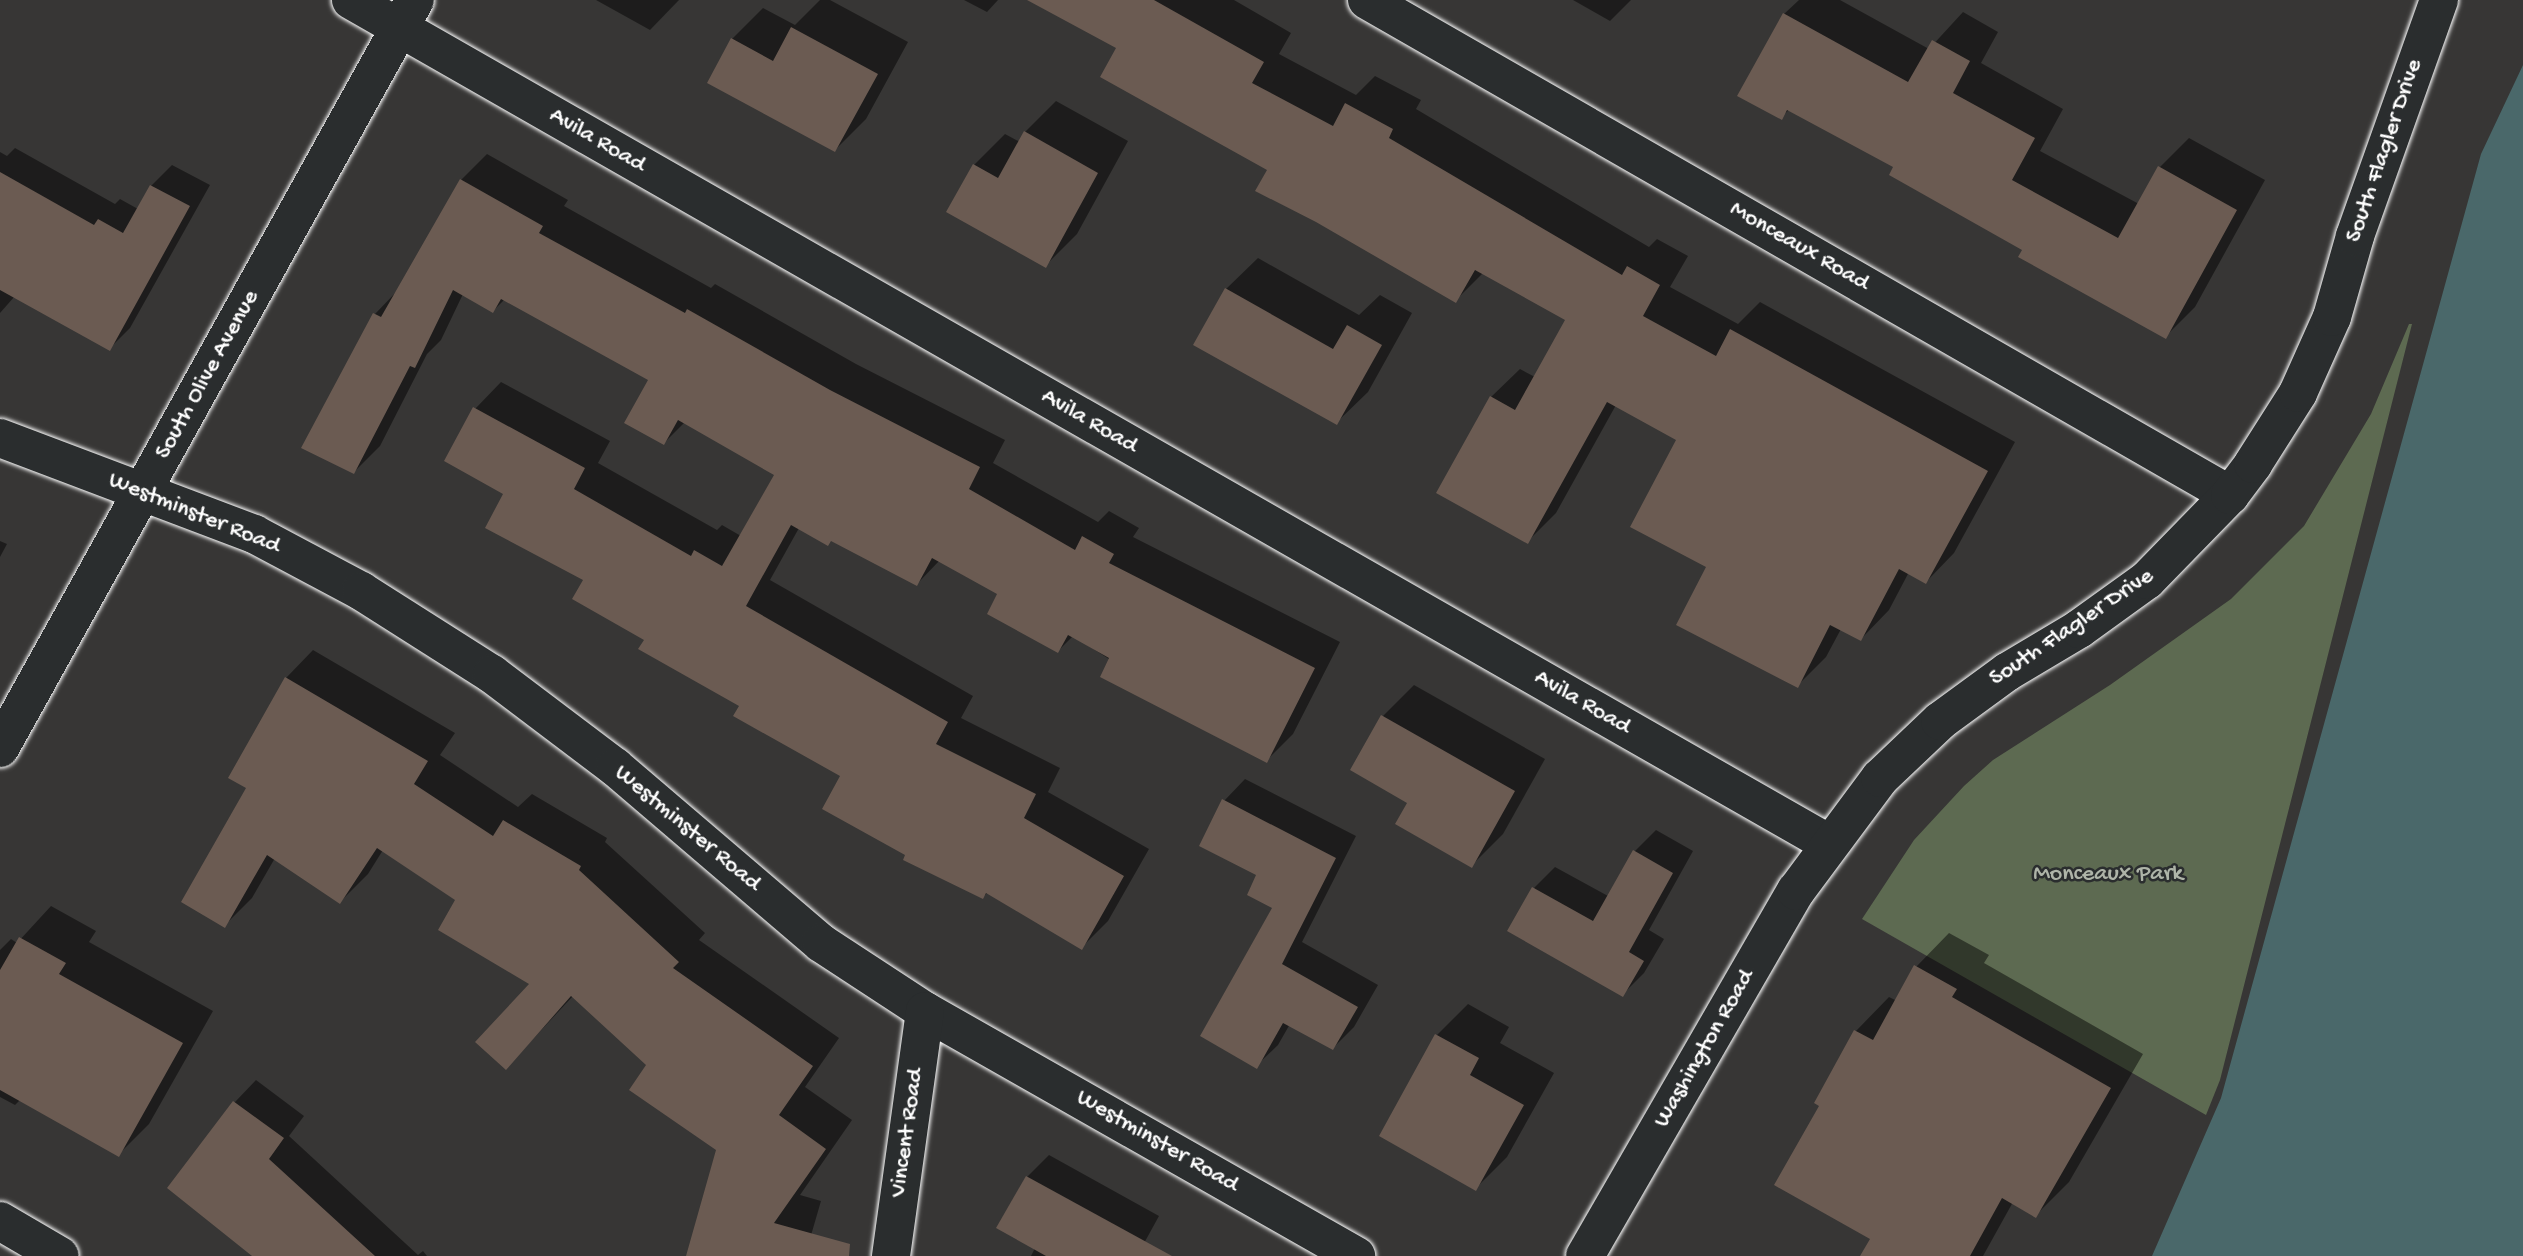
<!DOCTYPE html>
<style>
body{margin:0}
#map{position:relative;width:2523px;height:1256px;overflow:hidden;background:#373635;font-family:"Gochi Hand",sans-serif}
div>[style]{position:absolute}
[style*='--x']{left:calc(var(--x)*1px);top:calc(var(--y)*1px);width:calc(var(--w)*1px);rotate:calc(var(--a)*1deg)}
.green>*{inset:0;background:#5d6a51}
.water>*{inset:0;background:#4a686a}
.shadow>*{inset:0;background:#0007}
.building>*{inset:0;background:#6b5b52}
.roads{filter:drop-shadow(0 0 2px #fff) drop-shadow(0 0 2px #fff)}
.street>*{height:38px;margin:-19px;padding:0 19px;transform-origin:19px;border-radius:19px;background:#2a2d2e}
.secondary>*{height:38px;margin:-19px;padding:0 19px;transform-origin:19px;border-radius:19px;background:#2a2d2e}
span{translate:-50% -50%;white-space:nowrap;text-align:center;line-height:1.15;-webkit-text-stroke:5px #2a2d2e;paint-order:stroke}
.street-label{font-size:24px;color:#fff}
.park-label{font-size:24px;color:#aeb4a8}
</style>
<div id="map">
<div class="green">
<i style="clip-path:polygon(2409px 324px,2412px 324px,2220px 1080px,2206px 1115px,1862px 919px,1914px 840px,1964px 786px,1993px 760px,2110px 685px,2231px 599px,2304px 526px,2371px 414px)"></i>
</div>
<div class="water">
<i style="clip-path:polygon(2523px 65px,2523px 1256px,2152px 1256px,2221px 1098px,2481px 154px)"></i>
</div>
<div class="shadow">
<i style="clip-path:polygon(596px 0,679px 0,650px 30px)"></i>
<i style="clip-path:polygon(820px 0,830px 0,908px 42px,866px 119px,835px 150px,732px 39px,763px 8px,795px 25px)"></i>
<i style="clip-path:polygon(964px 0,998px 0,987px 12px)"></i>
<i style="clip-path:polygon(1030px 0,1234px 0,1291px 33px,1279px 54px,1356px 95px,1375px 76px,1421px 100px,1416px 109px,1649px 247px,1657px 239px,1688px 256px,1670px 287px,1738px 324px,1760px 302px,2015px 442px,1954px 553px,1926px 582px,1909px 572px,1889px 610px,1861px 639px,1841px 629px,1826px 657px,1797px 686px,1708px 566px,1679px 440px,1616px 405px,1556px 513px,1527px 542px,1491px 397px,1520px 369px,1535px 377px,1568px 319px,1484px 272px,1455px 301px,1269px 169px,1118px 48px)"></i>
<i style="clip-path:polygon(1573px 0,1631px 0,1610px 21px)"></i>
<i style="clip-path:polygon(1799px 0,1840px 0,1929px 49px,1963px 12px,1998px 32px,1981px 63px,2063px 109px,2040px 151px,2139px 204px,2160px 167px,2189px 138px,2265px 180px,2195px 307px,2166px 336px,1896px 166px,1789px 110px,1781px 117px,1784px 14px)"></i>
<i style="clip-path:polygon(1056px 101px,1128px 141px,1077px 234px,1046px 265px,974px 165px,1005px 134px,1020px 142px,1025px 132px)"></i>
<i style="clip-path:polygon(15px 148px,115px 204px,120px 199px,138px 209px,151px 186px,172px 165px,210px 185px,130px 328px,109px 349px,15px 296px,0 313px,0 152px,7px 156px)"></i>
<i style="clip-path:polygon(487px 154px,568px 200px,564px 206px,711px 288px,715px 284px,856px 364px,1005px 440px,993px 463px,1098px 522px,1109px 511px,1139px 528px,1133px 537px,1340px 642px,1293px 734px,1267px 760px,1073px 636px,1058px 651px,999px 594px,940px 560px,917px 584px,832px 539px,799px 528px,770px 580px,973px 696px,961px 718px,1060px 768px,1048px 792px,1149px 849px,1108px 921px,1082px 947px,988px 892px,983px 897px,908px 855px,843px 776px,646px 639px,505px 493px,475px 409px,501px 382px,610px 441px,598px 463px,717px 530px,722px 525px,741px 536px,776px 474px,685px 422px,664px 443px,650px 380px,505px 299px,493px 311px,463px 294px,441px 340px,427px 354px,380px 446px,354px 472px,304px 447px,375px 314px,399px 289px,461px 180px)"></i>
<i style="clip-path:polygon(1258px 258px,1359px 315px,1380px 295px,1412px 313px,1368px 392px,1336px 423px,1226px 289px)"></i>
<i style="clip-path:polygon(0 541px,7px 544px,0 557px)"></i>
<i style="clip-path:polygon(313px 650px,455px 733px,440px 755px,518px 807px,532px 794px,607px 838px,605px 842px,705px 933px,699px 940px,839px 1038px,805px 1087px,852px 1120px,800px 1195px,821px 1201px,805px 1256px,688px 1256px,718px 1150px,648px 1064px,573px 996px,506px 1068px,532px 984px,458px 900px,383px 850px,368px 874px,340px 902px,275px 858px,252px 898px,225px 925px,248px 787px,286px 678px)"></i>
<i style="clip-path:polygon(1414px 685px,1545px 759px,1503px 834px,1471px 866px,1383px 716px)"></i>
<i style="clip-path:polygon(1245px 779px,1356px 836px,1302px 942px,1378px 985px,1354px 1027px,1333px 1048px,1290px 1024px,1278px 1045px,1256px 1066px,1274px 907px,1224px 801px)"></i>
<i style="clip-path:polygon(1656px 830px,1693px 851px,1649px 930px,1664px 939px,1644px 973px,1622px 995px,1534px 888px,1555px 867px,1608px 896px,1635px 851px)"></i>
<i style="clip-path:polygon(51px 906px,96px 931px,89px 942px,213px 1011px,149px 1124px,118px 1155px,20px 1100px,15px 1105px,0 1097px,0 950px,11px 939px,17px 943px)"></i>
<i style="clip-path:polygon(1949px 933px,1989px 955px,1984px 963px,2143px 1054px,2069px 1182px,2036px 1215px,2013px 1202px,1983px 1256px,1862px 1256px,1872px 1238px,1821px 1105px,1816px 1102px,1856px 1031px,1889px 997px,1897px 1001px,1916px 967px)"></i>
<i style="clip-path:polygon(1468px 1004px,1509px 1027px,1500px 1043px,1554px 1073px,1507px 1157px,1476px 1188px,1437px 1035px)"></i>
<i style="clip-path:polygon(256px 1080px,304px 1116px,289px 1136px,418px 1255px,423px 1251px,427px 1256px,255px 1256px,170px 1188px,235px 1102px)"></i>
<i style="clip-path:polygon(1049px 1155px,1159px 1216px,1137px 1256px,1031px 1256px,1035px 1248px,1027px 1177px)"></i>
</div>
<div class="building">
<i style="clip-path:polygon(1027px 0,1154px 0,1264px 62px,1252px 83px,1333px 126px,1345px 103px,1393px 129px,1389px 138px,1622px 275px,1627px 266px,1660px 285px,1643px 316px,1716px 356px,1730px 329px,1988px 471px,1926px 584px,1899px 569px,1861px 641px,1830px 625px,1798px 688px,1676px 625px,1706px 567px,1630px 527px,1676px 440px,1607px 402px,1528px 544px,1436px 493px,1490px 396px,1515px 410px,1565px 320px,1475px 270px,1456px 303px,1316px 222px,1255px 191px,1267px 170px,1100px 77px,1116px 48px)"></i>
<i style="clip-path:polygon(1783px 13px,1908px 82px,1932px 40px,1970px 61px,1953px 93px,2035px 138px,2012px 180px,2118px 238px,2158px 166px,2237px 210px,2166px 339px,2018px 257px,2022px 250px,1889px 175px,1893px 167px,1787px 110px,1782px 120px,1737px 96px)"></i>
<i style="clip-path:polygon(791px 27px,878px 74px,835px 152px,707px 83px,731px 38px,773px 61px)"></i>
<i style="clip-path:polygon(1024px 131px,1098px 173px,1046px 268px,946px 212px,973px 164px,998px 178px)"></i>
<i style="clip-path:polygon(0 172px,94px 225px,98px 219px,123px 233px,150px 185px,190px 206px,110px 351px,0 290px)"></i>
<i style="clip-path:polygon(460px 179px,543px 226px,539px 233px,685px 313px,687px 309px,830px 390px,980px 467px,969px 489px,1075px 550px,1082px 536px,1114px 554px,1109px 563px,1315px 668px,1267px 763px,1100px 677px,1109px 658px,1068px 635px,1058px 653px,987px 614px,997px 594px,932px 558px,917px 586px,831px 541px,828px 546px,791px 525px,746px 606px,948px 722px,936px 744px,1036px 794px,1024px 818px,1124px 876px,1082px 950px,986px 893px,983px 899px,903px 860px,905px 855px,822px 809px,840px 776px,733px 716px,739px 706px,638px 649px,644px 640px,572px 599px,583px 580px,485px 528px,503px 494px,444px 461px,473px 407px,585px 468px,574px 489px,691px 556px,694px 550px,722px 566px,774px 475px,678px 420px,664px 445px,624px 423px,648px 380px,501px 299px,493px 313px,453px 290px,415px 368px,410px 366px,354px 474px,301px 448px,373px 313px,381px 317px)"></i>
<i style="clip-path:polygon(1225px 288px,1333px 349px,1347px 325px,1382px 345px,1337px 425px,1193px 345px)"></i>
<i style="clip-path:polygon(285px 677px,428px 761px,414px 784px,493px 836px,503px 820px,581px 866px,579px 870px,679px 962px,673px 968px,813px 1066px,779px 1115px,826px 1149px,774px 1223px,850px 1244px,849px 1256px,686px 1256px,716px 1150px,629px 1090px,646px 1065px,571px 996px,506px 1070px,475px 1042px,529px 984px,438px 930px,455px 900px,377px 848px,340px 904px,267px 855px,225px 928px,181px 902px,246px 788px,228px 778px)"></i>
<i style="clip-path:polygon(1381px 715px,1515px 791px,1472px 868px,1395px 824px,1407px 803px,1350px 770px)"></i>
<i style="clip-path:polygon(1222px 799px,1336px 858px,1282px 964px,1358px 1007px,1333px 1050px,1283px 1023px,1257px 1069px,1200px 1036px,1272px 908px,1247px 895px,1256px 875px,1199px 846px)"></i>
<i style="clip-path:polygon(1633px 850px,1673px 873px,1629px 952px,1644px 961px,1623px 997px,1507px 931px,1532px 887px,1593px 921px)"></i>
<i style="clip-path:polygon(19px 937px,66px 963px,59px 974px,183px 1043px,119px 1157px,0 1090px,0 970px)"></i>
<i style="clip-path:polygon(1914px 965px,1957px 989px,1952px 997px,2111px 1088px,2036px 1218px,2002px 1198px,1970px 1256px,1860px 1256px,1870px 1239px,1774px 1185px,1819px 1106px,1814px 1103px,1854px 1030px,1873px 1040px)"></i>
<i style="clip-path:polygon(1435px 1034px,1479px 1058px,1470px 1075px,1524px 1105px,1476px 1191px,1379px 1136px)"></i>
<i style="clip-path:polygon(233px 1101px,284px 1138px,269px 1159px,375px 1256px,252px 1256px,167px 1188px)"></i>
<i style="clip-path:polygon(1026px 1176px,1172px 1256px,1046px 1256px,996px 1228px)"></i>
</div>
<div class="roads">
<div class="street">
<i style="--x:351;--y:0;--w:1701;--a:29.72"></i>
<i style="--x:1367;--y:0;--w:995;--a:29.84"></i>
<i style="--x:0;--y:438;--w:272;--a:20.7"></i>
<i style="--x:254;--y:534;--w:121;--a:28"></i>
<i style="--x:361;--y:591;--w:155;--a:32.4"></i>
<i style="--x:492;--y:674;--w:154;--a:37.1"></i>
<i style="--x:615;--y:767;--w:271;--a:40.5"></i>
<i style="--x:821;--y:943;--w:124;--a:33.2"></i>
<i style="--x:925;--y:1011;--w:496;--a:29.6"></i>
<i style="--x:0;--y:1221;--w:69;--a:30.3"></i>
<i style="--x:891;--y:1256;--w:247;--a:-82.1"></i>
</div>
<div class="secondary">
<i style="--x:0;--y:748;--w:855;--a:-60.98"></i>
<i style="--x:1585;--y:1256;--w:422;--a:-60"></i>
<i style="--x:1796;--y:891;--w:141;--a:-53.4"></i>
<i style="--x:1880;--y:778;--w:83;--a:-43.5"></i>
<i style="--x:1940;--y:721;--w:83;--a:-36.2"></i>
<i style="--x:2007;--y:672;--w:84;--a:-30.8"></i>
<i style="--x:2079;--y:629;--w:84;--a:-35.8"></i>
<i style="--x:2147;--y:580;--w:119;--a:-45.7"></i>
<i style="--x:2230;--y:495;--w:39;--a:-53"></i>
<i style="--x:2253;--y:464;--w:84;--a:-57.6"></i>
<i style="--x:2298;--y:393;--w:83;--a:-65.9"></i>
<i style="--x:2332;--y:317;--w:84;--a:-74.1"></i>
<i style="--x:2355;--y:236;--w:251;--a:-70.4"></i>
</div>
</div>
<div class="street-label">
<span style="left:597px;top:141px;rotate:30deg">Avila Road</span>
<span style="left:2385px;top:151px;rotate:-71deg">South Flagler Drive</span>
<span style="left:1799px;top:247px;rotate:30deg">Monceaux Road</span>
<span style="left:208px;top:375px;rotate:-61deg">South Olive Avenue</span>
<span style="left:1089px;top:422px;rotate:30deg">Avila Road</span>
<span style="left:194px;top:514px;rotate:22deg">Westminster Road</span>
<span style="left:2072px;top:628px;rotate:-34deg">South Flagler Drive</span>
<span style="left:1582px;top:703px;rotate:30deg">Avila Road</span>
<span style="left:687px;top:829px;rotate:40deg">Westminster Road</span>
<span style="left:1705px;top:1049px;rotate:-60deg">Washington Road</span>
<span style="left:908px;top:1133px;rotate:-82deg">Vincent Road</span>
<span style="left:1157px;top:1142px;rotate:30deg">Westminster Road</span>
</div>
<div class="park-label">
<span style="left:2108px;top:875px">Monceaux Park</span>
</div>
</div>
